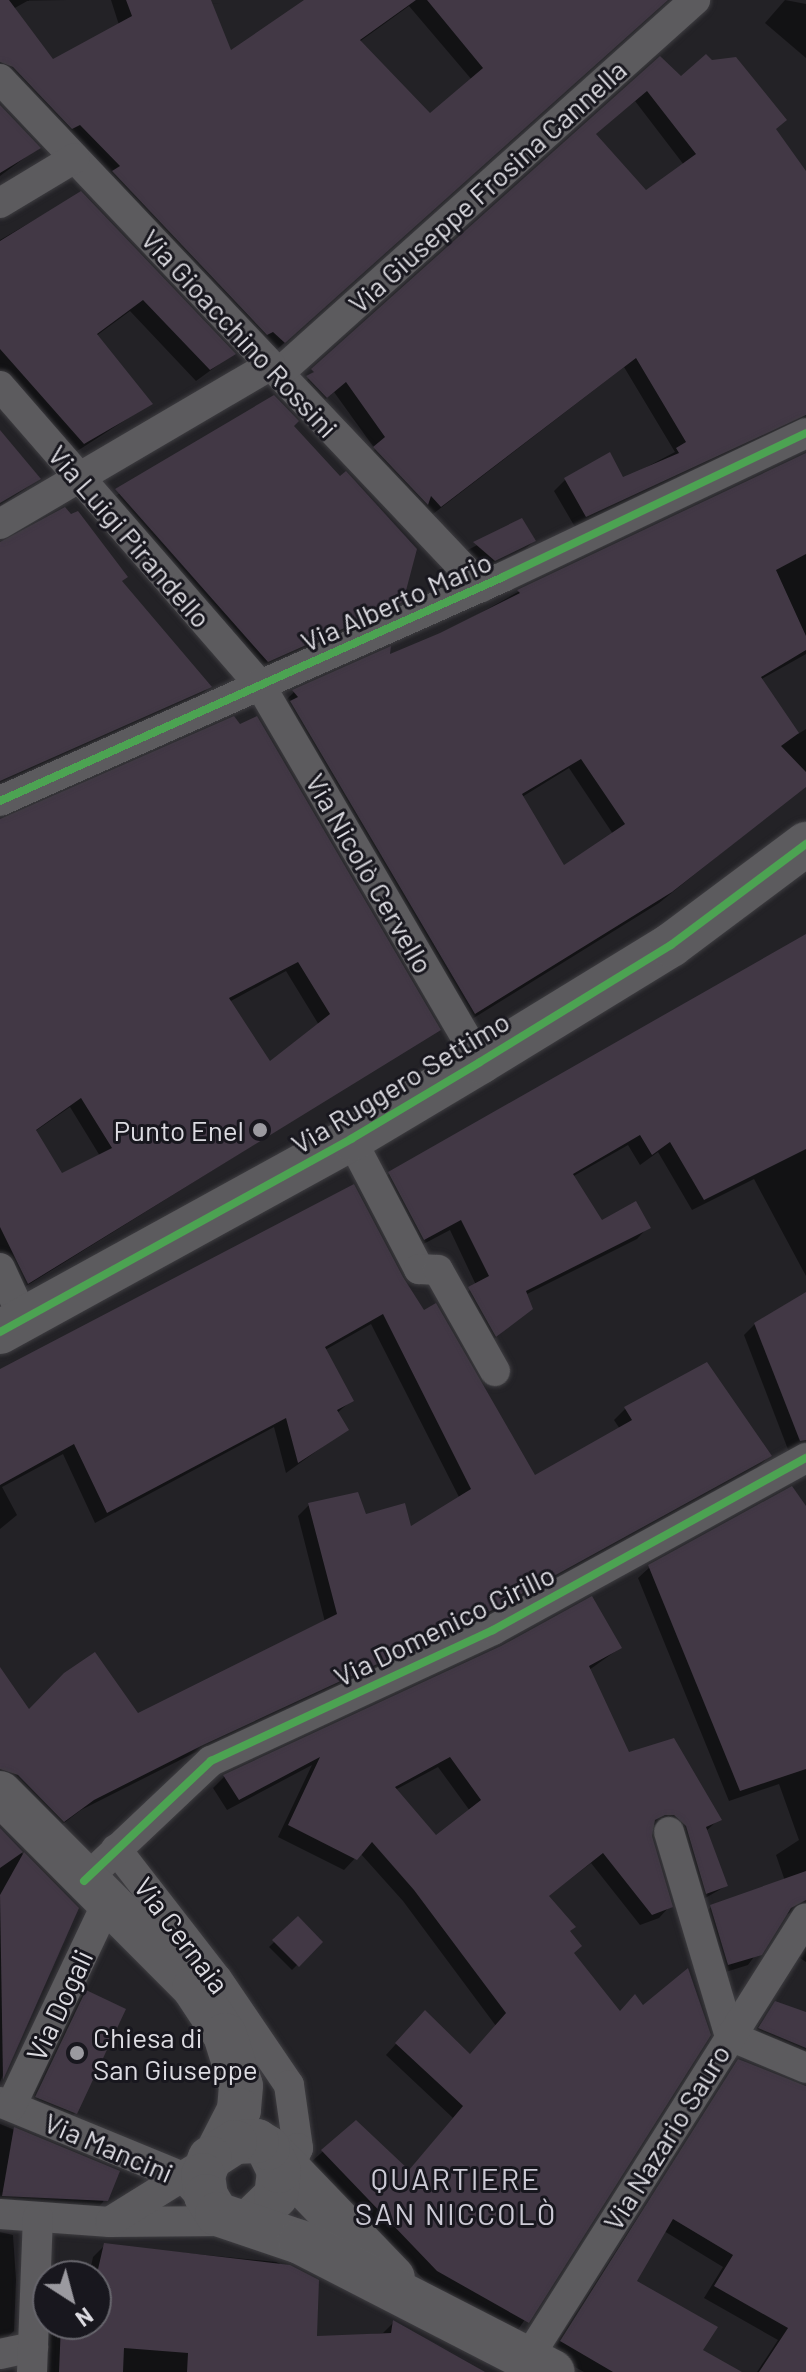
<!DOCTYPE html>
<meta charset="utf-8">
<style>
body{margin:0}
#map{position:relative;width:806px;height:2372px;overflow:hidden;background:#232226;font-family:Barlow,sans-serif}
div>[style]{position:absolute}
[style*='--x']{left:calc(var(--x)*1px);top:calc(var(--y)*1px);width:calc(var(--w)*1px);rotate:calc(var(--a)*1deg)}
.shadow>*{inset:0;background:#0007}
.building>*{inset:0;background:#423845}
.roads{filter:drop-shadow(0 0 2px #3e3d41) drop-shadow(0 0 2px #3e3d41)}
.street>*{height:30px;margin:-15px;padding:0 15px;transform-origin:15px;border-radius:15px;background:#5c5b5e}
.secondary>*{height:44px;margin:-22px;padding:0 22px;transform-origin:22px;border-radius:22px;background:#5c5b5e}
.cycleway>*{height:8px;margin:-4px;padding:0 4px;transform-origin:4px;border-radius:4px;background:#4ca352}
.dots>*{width:22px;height:22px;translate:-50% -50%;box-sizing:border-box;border:4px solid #18171e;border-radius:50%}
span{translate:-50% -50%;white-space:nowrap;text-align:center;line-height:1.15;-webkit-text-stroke:6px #18171e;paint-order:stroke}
.street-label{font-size:28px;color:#dcdbe1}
.poi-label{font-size:28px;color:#dcdbe1}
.right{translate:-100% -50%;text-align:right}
.left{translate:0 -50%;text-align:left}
.neighbourhood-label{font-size:30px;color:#cccad5;letter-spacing:2px}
.north{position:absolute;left:32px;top:2260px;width:80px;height:80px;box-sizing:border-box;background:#18171e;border:2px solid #66656c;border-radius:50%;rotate:144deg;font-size:22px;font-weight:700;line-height:32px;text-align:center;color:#dcdbe1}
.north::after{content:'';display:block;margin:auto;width:28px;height:36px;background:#9b9aa0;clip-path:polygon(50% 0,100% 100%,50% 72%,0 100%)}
</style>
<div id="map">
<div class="shadow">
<i style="clip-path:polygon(evenodd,0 0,29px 0,13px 9px,52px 61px,119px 25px,111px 0,209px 0,230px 53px,307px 0,665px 0,272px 354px,0 80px,0 0,409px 6px,472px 80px,430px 115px,359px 42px,409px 6px)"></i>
<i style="clip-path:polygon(785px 0,806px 4px,806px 58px,765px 23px)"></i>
<i style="clip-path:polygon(evenodd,660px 59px,681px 79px,775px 130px,806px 175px,806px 431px,575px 527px,554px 491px,565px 480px,622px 480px,675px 452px,624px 367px,429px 517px,364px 460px,375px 449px,334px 392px,315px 408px,297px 389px,660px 59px,635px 101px,684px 165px,646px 193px,594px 135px,635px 101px)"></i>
<i style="clip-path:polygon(0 106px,38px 148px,0 176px)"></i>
<i style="clip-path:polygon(81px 193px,233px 354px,196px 381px,130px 311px,96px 336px,150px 404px,71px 455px,0 375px,0 240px)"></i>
<i style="clip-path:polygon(274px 398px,401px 601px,388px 614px,255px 673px,104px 503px)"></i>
<i style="clip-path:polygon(0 433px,39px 479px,0 506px)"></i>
<i style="clip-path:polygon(evenodd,806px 455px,806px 654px,760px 680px,798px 734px,806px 729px,806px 785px,659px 903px,464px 1024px,283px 703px,294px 692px,388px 650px,387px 657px,441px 635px,518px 592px,806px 455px,569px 768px,613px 834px,563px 868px,522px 797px,569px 768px)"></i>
<i style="clip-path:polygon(522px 521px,534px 541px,525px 549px,486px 568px,466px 551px)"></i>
<i style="clip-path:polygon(0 555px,120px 582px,209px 687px,199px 697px,0 786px)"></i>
<i style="clip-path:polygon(evenodd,8px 819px,438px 1030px,15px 1293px,0 1264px,0 820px,8px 819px,286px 971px,319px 1025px,269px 1064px,229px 1002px,286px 971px,8px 819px,70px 1107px,100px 1156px,61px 1176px,34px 1132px,70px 1107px)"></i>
<i style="clip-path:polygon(806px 937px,806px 1276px,754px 1179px,692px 1210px,658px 1152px,640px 1165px,628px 1145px,572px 1177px,602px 1223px,648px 1227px,637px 1239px,525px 1295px,531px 1308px,484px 1347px,458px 1300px,476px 1285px,450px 1230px,412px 1250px,378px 1185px,390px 1173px)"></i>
<i style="clip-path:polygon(401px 1278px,535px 1477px,620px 1429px,614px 1420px,625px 1409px,769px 1456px,758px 1467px,472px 1625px,190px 1755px,81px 1810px,52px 1832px,0 1784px,0 1671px,28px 1712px,137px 1716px,325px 1622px,298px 1516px,309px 1505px,409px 1529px,460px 1499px,371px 1324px,325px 1350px,351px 1401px,337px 1413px,346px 1430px,286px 1473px,274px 1427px,95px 1523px,63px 1454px,2px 1487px,17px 1515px,0 1529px,0 1372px)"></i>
<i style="clip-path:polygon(755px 1324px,806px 1359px,806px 1456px,789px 1452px,744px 1335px)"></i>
<i style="clip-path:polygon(806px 1510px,806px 1916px,795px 1910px,784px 1916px,748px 1965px,716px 1975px,700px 1918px,711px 1907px,785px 1881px,776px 1855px,799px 1840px,779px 1784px,729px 1801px,638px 1578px,650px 1567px)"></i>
<i style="clip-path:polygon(evenodd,502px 1648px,620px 1648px,589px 1670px,628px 1755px,719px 1819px,705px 1832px,726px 1886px,695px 1904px,662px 1825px,652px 1825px,650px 1836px,670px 1906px,659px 1918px,640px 1925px,591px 1863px,547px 1897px,568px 1932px,572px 1954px,619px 2013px,643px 2008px,709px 2035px,516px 2333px,426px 2282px,311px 2162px,355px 2123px,408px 2172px,453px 2118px,386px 2055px,414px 2024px,469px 2056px,496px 2026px,403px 1901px,360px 1853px,344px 1870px,278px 1837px,312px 1765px,227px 1810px,213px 1788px,224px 1777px,502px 1648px,438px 1767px,470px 1811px,435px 1837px,395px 1790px,438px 1767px)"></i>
<i style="clip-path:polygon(0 1831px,76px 1908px,0 2082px)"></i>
<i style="clip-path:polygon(298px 1919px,320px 1942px,292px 1970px,269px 1947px)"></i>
<i style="clip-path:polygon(806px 1946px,806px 1962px,800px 1958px)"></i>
<i style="clip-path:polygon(86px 1992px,75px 2113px,57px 2132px,18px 2116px,67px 2011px)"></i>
<i style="clip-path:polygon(776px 2003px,806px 2014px,806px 2067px,748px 2040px)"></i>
<i style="clip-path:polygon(739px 2061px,806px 2086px,806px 2372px,757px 2372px,778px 2340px,704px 2298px,723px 2267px,664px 2231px,634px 2282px,700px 2351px,738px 2372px,584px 2372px,550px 2353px)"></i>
<i style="clip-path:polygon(0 2124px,117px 2172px,103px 2202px,92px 2214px,0 2207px)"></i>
<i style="clip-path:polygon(0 2232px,13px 2235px,16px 2280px,14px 2331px,0 2344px)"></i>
<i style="clip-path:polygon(105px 2245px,276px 2262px,317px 2281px,315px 2339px,383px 2333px,394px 2322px,481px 2372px,38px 2372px,48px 2324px,96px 2324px,96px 2276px,89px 2276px,93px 2257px)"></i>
</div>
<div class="building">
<i style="clip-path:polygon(0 0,9px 0,53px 59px,132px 16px,126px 0,211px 0,231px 50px,304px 0,416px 0,360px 40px,430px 113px,483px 68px,427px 0,668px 0,285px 343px,273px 332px,267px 335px,112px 171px,120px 166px,80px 125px,72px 129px,13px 67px,0 62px)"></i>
<i style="clip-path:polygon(evenodd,706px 54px,712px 60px,736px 57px,787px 120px,776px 129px,806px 171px,806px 415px,586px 517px,564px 478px,610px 452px,623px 477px,679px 453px,676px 448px,686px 442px,636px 358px,441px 507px,431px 496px,428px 505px,373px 447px,385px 437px,346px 382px,327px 398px,306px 376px,314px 372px,311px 369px,660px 56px,681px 76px,706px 54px,647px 91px,696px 154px,646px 190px,596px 134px,647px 91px)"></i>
<i style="clip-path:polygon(0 105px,41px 148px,0 173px)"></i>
<i style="clip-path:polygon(81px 191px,236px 354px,210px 370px,143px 300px,97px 334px,153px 404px,84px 444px,0 349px,0 241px)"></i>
<i style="clip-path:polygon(274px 395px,299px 421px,294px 426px,340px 476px,346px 471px,417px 549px,403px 602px,268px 662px,115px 489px)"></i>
<i style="clip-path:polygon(0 430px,41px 479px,0 503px)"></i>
<i style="clip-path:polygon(evenodd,806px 453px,806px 554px,776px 570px,806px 636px,806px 650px,761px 677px,799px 733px,781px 746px,806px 772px,806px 787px,672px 892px,475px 1014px,290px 701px,298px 697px,292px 690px,391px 646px,390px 654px,440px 633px,520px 593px,517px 590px,806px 453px,581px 759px,625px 824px,564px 865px,522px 794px,581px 759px)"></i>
<i style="clip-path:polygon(65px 507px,71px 514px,78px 511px,128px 577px,122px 581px,212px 687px,0 781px,0 542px)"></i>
<i style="clip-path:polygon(522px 518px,536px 541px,495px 561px,473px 542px)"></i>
<i style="clip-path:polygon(evenodd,234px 716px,240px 724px,257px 716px,441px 1030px,28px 1284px,0 1227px,0 819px,234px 716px,298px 962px,330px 1014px,270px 1061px,229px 998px,298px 962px,234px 716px,81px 1098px,112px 1148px,62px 1173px,36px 1130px,81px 1098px)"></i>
<i style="clip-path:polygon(806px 934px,806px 1149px,704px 1200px,670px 1142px,652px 1155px,640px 1135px,573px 1174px,602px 1220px,636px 1201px,651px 1228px,526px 1291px,533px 1309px,496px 1337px,468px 1287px,489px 1276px,461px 1220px,424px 1240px,388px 1172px)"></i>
<i style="clip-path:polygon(354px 1184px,403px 1277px,424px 1310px,436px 1303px,535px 1475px,632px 1420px,624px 1407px,707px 1362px,772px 1456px,485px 1614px,203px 1745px,94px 1800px,64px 1822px,18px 1775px,0 1769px,0 1667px,29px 1709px,64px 1673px,95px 1652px,138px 1713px,337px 1614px,308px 1503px,358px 1492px,366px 1514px,405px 1503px,411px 1526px,471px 1489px,383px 1314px,325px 1347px,354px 1401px,337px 1410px,349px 1430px,298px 1463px,286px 1418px,107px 1513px,74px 1444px,0 1485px,0 1369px)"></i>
<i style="clip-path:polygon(806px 1292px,806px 1440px,800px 1441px,754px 1323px)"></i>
<i style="clip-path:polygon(792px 1486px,806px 1506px,806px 1769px,740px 1791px,648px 1565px)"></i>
<i style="clip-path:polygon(evenodd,592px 1596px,622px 1648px,589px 1666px,629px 1752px,674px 1738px,722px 1820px,706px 1827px,728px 1886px,706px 1894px,686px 1826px,674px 1815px,665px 1815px,655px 1820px,652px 1836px,673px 1907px,652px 1915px,603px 1853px,549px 1896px,576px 1927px,570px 1931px,582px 1946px,574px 1953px,620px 2011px,635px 1994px,643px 2005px,688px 1968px,711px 2035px,529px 2323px,437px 2271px,321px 2150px,356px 2120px,409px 2170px,463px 2106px,395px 2043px,425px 2010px,470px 2054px,506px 2013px,414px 1890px,372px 1842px,357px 1860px,288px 1825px,320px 1757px,239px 1800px,223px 1775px,501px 1646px,592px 1596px,450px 1757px,481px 1800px,436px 1835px,395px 1787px,450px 1757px)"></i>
<i style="clip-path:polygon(0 1828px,23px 1852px,0 1868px)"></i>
<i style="clip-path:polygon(24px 1852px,79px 1908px,3px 2080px,0 1895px)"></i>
<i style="clip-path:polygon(806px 1871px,806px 1900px,791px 1908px,762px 1955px,728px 1965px,710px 1905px)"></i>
<i style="clip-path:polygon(298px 1916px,323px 1942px,299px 1967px,272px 1940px)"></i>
<i style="clip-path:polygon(86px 1990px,126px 2009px,77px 2114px,35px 2097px)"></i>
<i style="clip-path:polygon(775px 2001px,806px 2012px,806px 2048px,758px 2028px)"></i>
<i style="clip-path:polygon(738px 2059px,806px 2086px,806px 2372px,759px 2372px,788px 2328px,714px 2286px,733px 2255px,673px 2219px,637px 2281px,718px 2327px,703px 2350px,742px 2372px,613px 2372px,560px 2341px)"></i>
<i style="clip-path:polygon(14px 2127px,120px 2171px,108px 2201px,2px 2196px)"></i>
<i style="clip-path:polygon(104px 2243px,290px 2265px,319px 2280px,317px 2336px,391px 2333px,393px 2320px,485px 2372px,187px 2372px,188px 2353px,124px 2348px,123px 2372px,59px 2372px,61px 2324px,96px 2324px,96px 2278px)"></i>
</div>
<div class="roads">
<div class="street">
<i style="--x:0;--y:79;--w:700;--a:46.56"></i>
<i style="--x:0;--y:203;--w:87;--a:-31"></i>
<i style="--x:279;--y:373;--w:559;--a:-41.88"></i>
<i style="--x:0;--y:386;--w:396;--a:49"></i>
<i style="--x:260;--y:685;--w:436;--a:59.7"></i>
<i style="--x:0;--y:524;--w:314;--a:-30.4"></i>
<i style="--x:0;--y:801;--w:551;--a:-24"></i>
<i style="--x:503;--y:577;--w:335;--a:-25.4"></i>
<i style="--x:351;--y:1139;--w:147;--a:62.4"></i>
<i style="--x:419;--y:1269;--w:19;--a:3"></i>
<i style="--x:438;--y:1270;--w:116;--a:60.6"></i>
<i style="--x:0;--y:1268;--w:57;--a:65.2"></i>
<i style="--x:669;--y:1832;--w:213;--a:73.4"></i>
<i style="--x:730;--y:2036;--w:82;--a:22.8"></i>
<i style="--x:116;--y:1849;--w:165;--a:52.2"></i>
<i style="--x:217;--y:1979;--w:128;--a:55.8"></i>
<i style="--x:289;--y:2085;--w:64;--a:81.9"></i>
<i style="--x:298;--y:2148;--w:39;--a:113"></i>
<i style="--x:84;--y:1881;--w:175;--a:-43.4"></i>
<i style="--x:211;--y:1761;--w:311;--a:-24.9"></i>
<i style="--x:493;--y:1630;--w:357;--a:-28.8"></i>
<i style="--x:0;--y:2102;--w:198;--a:22.3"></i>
<i style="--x:183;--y:2177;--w:38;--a:47"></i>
<i style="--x:11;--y:2106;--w:225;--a:-64.7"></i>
<i style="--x:0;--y:2214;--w:110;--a:4.2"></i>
<i style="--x:110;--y:2222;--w:117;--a:-0.5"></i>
<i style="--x:111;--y:2221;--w:100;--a:-31.9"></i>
<i style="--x:0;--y:2354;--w:34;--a:-12"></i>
<i style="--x:528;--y:2358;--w:520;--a:-57.71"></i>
<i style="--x:32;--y:2372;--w:155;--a:-87.8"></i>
</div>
<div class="secondary">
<i style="--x:0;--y:1332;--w:401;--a:-28.8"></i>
<i style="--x:351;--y:1139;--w:150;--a:-30.8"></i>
<i style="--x:480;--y:1062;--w:224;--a:-31.5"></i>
<i style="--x:671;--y:945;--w:169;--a:-36.8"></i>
<i style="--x:0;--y:1793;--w:275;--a:45.1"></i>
<i style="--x:194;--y:1988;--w:56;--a:56.6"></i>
<i style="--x:225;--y:2035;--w:53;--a:72.6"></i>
<i style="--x:241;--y:2086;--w:24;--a:95"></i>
<i style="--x:239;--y:2110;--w:48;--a:117.1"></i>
<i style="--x:268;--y:2148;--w:180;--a:46.1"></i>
<i style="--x:249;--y:2222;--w:37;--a:-44"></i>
<i style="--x:276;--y:2196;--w:25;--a:-83"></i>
<i style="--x:279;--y:2171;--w:25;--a:-116"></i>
<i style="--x:268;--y:2148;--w:13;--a:-148"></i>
<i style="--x:257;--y:2141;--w:22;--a:177"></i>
<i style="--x:235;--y:2142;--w:30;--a:147"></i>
<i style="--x:210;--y:2158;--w:18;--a:112"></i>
<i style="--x:203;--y:2175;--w:21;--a:82"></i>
<i style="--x:206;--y:2196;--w:21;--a:59"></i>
<i style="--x:217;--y:2214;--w:88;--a:18.6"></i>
<i style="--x:300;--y:2242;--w:284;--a:27.2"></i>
</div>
</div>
<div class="cycleway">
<i style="--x:0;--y:801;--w:551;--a:-24"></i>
<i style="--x:503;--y:577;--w:335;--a:-25.4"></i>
<i style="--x:0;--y:1332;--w:401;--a:-28.8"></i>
<i style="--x:351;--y:1139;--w:150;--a:-30.8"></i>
<i style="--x:480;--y:1062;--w:224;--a:-31.5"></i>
<i style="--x:671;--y:945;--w:169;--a:-36.8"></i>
<i style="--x:84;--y:1881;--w:175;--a:-43.4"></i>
<i style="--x:211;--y:1761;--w:311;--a:-24.9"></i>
<i style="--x:493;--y:1630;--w:357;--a:-28.8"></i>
</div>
<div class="dots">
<i style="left:260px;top:1130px;background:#9b9aa0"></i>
<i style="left:77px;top:2053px;background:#9b9aa0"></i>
</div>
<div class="street-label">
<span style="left:487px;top:186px;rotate:-42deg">Via Giuseppe Frosina Cannella</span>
<span style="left:240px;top:333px;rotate:47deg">Via Gioacchino Rossini</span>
<span style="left:130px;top:536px;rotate:49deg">Via Luigi Pirandello</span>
<span style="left:396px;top:601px;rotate:-24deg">Via Alberto Mario</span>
<span style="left:370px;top:873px;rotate:60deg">Via Nicolò Cervello</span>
<span style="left:400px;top:1082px;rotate:-31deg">Via Ruggero Settimo</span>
<span style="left:444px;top:1625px;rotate:-26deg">Via Domenico Cirillo</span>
<span style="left:182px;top:1935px;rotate:53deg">Via Cernaia</span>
<span style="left:59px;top:2005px;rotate:-65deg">Via Dogali</span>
<span style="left:666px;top:2137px;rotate:-58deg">Via Nazario Sauro</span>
<span style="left:109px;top:2147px;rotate:23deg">Via Mancini</span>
</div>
<div class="poi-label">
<span class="right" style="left:244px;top:1130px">Punto Enel</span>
<span class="left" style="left:93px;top:2053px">Chiesa di<br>San Giuseppe</span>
</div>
<div class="neighbourhood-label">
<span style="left:456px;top:2195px">QUARTIERE<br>SAN NICCOLÒ</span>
</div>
<div class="north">N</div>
</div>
